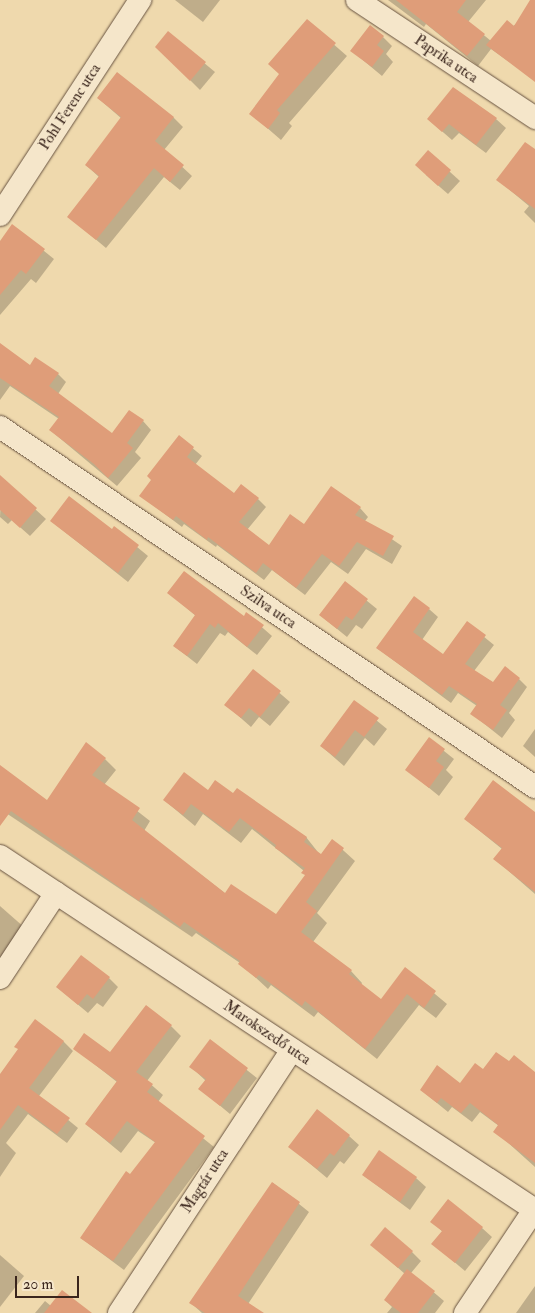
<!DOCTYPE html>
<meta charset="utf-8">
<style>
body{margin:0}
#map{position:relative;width:535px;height:1313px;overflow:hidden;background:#efd9ad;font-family:"IM FELL Double Pica",serif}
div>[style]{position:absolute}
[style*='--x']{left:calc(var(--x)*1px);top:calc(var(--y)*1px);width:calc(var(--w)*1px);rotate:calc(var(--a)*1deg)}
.shadow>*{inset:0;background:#0003}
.building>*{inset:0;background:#df9d79}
.roads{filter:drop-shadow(0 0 1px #675240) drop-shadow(0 0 1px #675240)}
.street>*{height:22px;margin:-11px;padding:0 11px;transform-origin:11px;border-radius:11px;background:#f5e6ca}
span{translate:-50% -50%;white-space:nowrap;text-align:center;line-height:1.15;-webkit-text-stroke:4.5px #f5e6ca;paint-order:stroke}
.street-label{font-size:15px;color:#3a251c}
.scale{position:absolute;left:15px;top:1276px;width:64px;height:22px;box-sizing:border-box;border:2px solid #3a251c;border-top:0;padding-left:6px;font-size:15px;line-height:18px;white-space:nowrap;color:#3a251c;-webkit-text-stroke:4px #f5e6ca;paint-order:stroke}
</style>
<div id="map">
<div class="shadow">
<i style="clip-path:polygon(175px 0,220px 0,203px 22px)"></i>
<i style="clip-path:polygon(388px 0,486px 0,468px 22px,491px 41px,535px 11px,535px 80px,491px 49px,478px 66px,426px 24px,424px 27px)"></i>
<i style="clip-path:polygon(307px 21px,347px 56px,289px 123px,292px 126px,281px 140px,251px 114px,280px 75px)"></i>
<i style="clip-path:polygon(168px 33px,215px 72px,200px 90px,157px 47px)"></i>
<i style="clip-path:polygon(383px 37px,392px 46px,386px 54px,393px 62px,382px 76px,352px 51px)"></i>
<i style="clip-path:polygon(98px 98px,173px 117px,183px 127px,164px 150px,192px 176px,180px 190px,164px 177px,106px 248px,69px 217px,99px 177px,86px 165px,122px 119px)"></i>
<i style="clip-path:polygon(428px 119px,496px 119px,506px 128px,486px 153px,459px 133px,452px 140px)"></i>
<i style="clip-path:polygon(535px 151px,535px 223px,524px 212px,529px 206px,498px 180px)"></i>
<i style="clip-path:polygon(428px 152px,460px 181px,448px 194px,426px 175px)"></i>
<i style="clip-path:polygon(13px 226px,54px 259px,36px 283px,31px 279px,0 315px,0 243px)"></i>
<i style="clip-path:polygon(0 344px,30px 367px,58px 374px,66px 382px,58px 394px,112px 435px,143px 421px,151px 430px,135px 452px,141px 458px,117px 486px,50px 430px,59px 419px,10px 386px,0 400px)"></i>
<i style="clip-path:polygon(179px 437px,202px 456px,195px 465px,234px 495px,258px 499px,266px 507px,247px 530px,269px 547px,304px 525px,360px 508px,368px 517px,365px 521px,402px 546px,392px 564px,366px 549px,348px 574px,331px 562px,305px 595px,272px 570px,264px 580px,217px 545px,216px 547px,184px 524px,182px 527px,141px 496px)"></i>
<i style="clip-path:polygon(2px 479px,46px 519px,30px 536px,12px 520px,8px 524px,0 517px)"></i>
<i style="clip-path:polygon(51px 521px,112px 531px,114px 528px,148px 556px,128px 582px)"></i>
<i style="clip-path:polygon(345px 583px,377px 609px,362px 629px,356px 625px,347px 637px,320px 615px)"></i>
<i style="clip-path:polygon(169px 593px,244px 617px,247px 614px,272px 636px,257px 655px,228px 632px,225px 636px,220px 633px,197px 664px,174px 646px,196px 616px)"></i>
<i style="clip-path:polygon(429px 609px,438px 617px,422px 640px,443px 656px,467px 623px,494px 645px,474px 671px,494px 683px,519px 679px,527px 687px,509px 713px,515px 720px,502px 738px,472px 714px,477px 706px,458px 693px,451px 703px,377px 648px)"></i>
<i style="clip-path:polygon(254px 671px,290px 702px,270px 726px,259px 717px,251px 727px,226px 705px)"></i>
<i style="clip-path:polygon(354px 702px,387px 729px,374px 746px,365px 738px,344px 766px,321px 746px)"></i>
<i style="clip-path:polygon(535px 729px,535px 757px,523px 746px)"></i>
<i style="clip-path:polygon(429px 739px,454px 759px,446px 770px,453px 777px,439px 796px,407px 770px)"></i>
<i style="clip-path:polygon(105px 759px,116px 770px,104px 785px,150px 821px,144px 831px,226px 894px,276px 916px,306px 876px,304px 871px,252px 829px,241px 843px,203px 814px,195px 826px,164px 800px,208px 791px,233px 795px,306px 837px,321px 856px,333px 841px,355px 861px,317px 913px,327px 923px,313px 942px,351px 971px,362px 983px,361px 985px,381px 1001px,405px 969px,447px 1004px,436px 1018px,419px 1005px,377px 1059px,318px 1012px,314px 1017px,271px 985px,268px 989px,240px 963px,196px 933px,192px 937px,0 809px,0 767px,47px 802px)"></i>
<i style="clip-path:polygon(535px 814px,535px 894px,495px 859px,502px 849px,465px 819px)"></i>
<i style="clip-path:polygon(0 906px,25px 928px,0 962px)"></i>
<i style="clip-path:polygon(109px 978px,118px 987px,103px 1007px,97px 1003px,88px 1013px,57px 987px)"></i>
<i style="clip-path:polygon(171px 1026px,181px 1036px,147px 1081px,163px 1095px,158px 1102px,214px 1147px,124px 1270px,81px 1238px,156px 1143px,138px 1131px,121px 1153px,86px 1124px,117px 1082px,74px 1048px,110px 1054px)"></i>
<i style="clip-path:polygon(63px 1041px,73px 1051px,39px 1096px,78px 1128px,67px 1143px,28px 1114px,6px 1143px,16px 1153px,0 1177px,0 1076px,19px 1050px)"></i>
<i style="clip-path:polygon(210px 1041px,257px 1078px,230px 1114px,200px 1089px,206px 1081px,191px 1067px)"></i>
<i style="clip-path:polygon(509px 1063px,535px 1073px,535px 1167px,495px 1131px,499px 1126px,480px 1112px,472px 1122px,452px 1107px,448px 1112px,421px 1090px,460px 1085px,483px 1071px)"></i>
<i style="clip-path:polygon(349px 1136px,359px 1145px,344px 1164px,340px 1161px,327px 1178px,290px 1147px)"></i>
<i style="clip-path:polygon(363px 1175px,416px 1178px,426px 1187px,410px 1210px)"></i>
<i style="clip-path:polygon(273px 1183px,309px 1212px,248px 1304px,259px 1313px,202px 1313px,191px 1303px)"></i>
<i style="clip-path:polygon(432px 1222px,482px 1228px,492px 1237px,465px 1271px,433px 1244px,443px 1232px)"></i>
<i style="clip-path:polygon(372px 1245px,412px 1252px,421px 1261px,411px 1273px,444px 1301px,435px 1313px,387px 1313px,392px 1307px,385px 1300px,405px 1274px)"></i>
<i style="clip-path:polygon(0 1255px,24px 1276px,0 1307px)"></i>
<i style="clip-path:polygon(535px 1286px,535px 1313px,516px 1313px)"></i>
<i style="clip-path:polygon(45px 1301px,51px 1306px,89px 1313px,35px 1313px)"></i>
</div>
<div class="building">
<i style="clip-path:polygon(396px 0,466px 0,457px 12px,485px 34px,467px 56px)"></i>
<i style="clip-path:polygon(530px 0,535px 0,535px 82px,486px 45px,507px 20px,514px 26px)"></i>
<i style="clip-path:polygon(307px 19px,336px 43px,277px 110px,280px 113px,268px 129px,249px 114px,279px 74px,268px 64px)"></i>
<i style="clip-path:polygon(370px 25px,384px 36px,377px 45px,384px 51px,372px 67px,350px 51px)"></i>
<i style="clip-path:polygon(168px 31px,206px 62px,190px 81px,155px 47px)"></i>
<i style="clip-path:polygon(117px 72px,174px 117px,155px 141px,184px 165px,170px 182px,154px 168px,96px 240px,67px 217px,99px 176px,85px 165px,121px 117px,97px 98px)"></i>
<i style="clip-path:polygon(453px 87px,497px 118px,476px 145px,449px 124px,442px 132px,427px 119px)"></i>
<i style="clip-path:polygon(525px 142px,535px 149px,535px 209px,496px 180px)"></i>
<i style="clip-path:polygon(428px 150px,451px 170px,438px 186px,415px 165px)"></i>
<i style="clip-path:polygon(12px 224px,45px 249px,26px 274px,21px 270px,0 295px,0 241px)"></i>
<i style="clip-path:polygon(0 343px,30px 365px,35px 357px,59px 373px,49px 386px,112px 433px,129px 410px,144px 420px,127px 443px,133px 448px,108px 478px,94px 464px,49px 430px,59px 417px,0 378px)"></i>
<i style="clip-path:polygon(179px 435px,194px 447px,187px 457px,234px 493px,241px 484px,259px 498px,239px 522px,269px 545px,290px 514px,304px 524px,331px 486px,361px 507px,355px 515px,394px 536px,383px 556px,357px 542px,339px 566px,322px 554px,296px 588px,263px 563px,256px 573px,208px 537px,207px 540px,176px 516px,173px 520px,139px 496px,151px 480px,147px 476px)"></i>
<i style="clip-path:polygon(0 475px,37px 508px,20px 528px,0 510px)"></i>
<i style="clip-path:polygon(69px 496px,112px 529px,114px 526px,139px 545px,118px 573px,50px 521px)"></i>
<i style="clip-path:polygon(184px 571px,244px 616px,246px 612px,264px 625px,247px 647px,218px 623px,215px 628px,210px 624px,187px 656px,173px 646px,195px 615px,167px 593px)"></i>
<i style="clip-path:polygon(345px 581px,368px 599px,352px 620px,346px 616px,337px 629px,319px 615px)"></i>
<i style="clip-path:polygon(414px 596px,430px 608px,413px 632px,443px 654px,467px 621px,486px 635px,465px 664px,493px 682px,505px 666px,520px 678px,500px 705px,507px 710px,493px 730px,470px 714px,477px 704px,449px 686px,442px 695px,376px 648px)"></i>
<i style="clip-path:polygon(253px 669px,281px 691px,260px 717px,249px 708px,241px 718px,224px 705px)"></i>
<i style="clip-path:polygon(354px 700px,379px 718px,364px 737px,355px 730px,335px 757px,320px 746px)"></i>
<i style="clip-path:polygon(429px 737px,445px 749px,436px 761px,444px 767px,429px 788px,405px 770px)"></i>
<i style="clip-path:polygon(86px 742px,106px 758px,92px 775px,140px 808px,132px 820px,225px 893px,231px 884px,276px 914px,305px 875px,301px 873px,305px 868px,275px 848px,276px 845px,240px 818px,229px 832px,191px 804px,183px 815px,163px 800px,184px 772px,208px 790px,215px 780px,233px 793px,237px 788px,307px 837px,304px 842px,321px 854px,332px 839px,344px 848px,306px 902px,317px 911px,301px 932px,352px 970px,349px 974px,381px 999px,405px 967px,436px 991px,424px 1008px,407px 994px,365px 1049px,305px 1001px,302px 1006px,259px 975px,256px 978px,238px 964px,240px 961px,184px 922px,180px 927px,141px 897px,139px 901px,11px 811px,0 826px,0 765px,47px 800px)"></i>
<i style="clip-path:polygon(493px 780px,535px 812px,535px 892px,493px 859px,502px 848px,464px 819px)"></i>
<i style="clip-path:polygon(81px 955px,110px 977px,93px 999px,87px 994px,78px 1005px,56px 987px)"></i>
<i style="clip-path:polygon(146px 1005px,172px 1025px,136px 1072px,153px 1084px,147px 1092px,205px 1136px,113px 1261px,80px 1238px,126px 1171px,130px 1174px,155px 1142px,127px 1121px,110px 1143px,85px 1124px,117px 1081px,73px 1049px,84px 1033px,110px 1052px)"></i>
<i style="clip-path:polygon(35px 1019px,64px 1041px,29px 1088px,70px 1118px,57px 1134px,18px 1105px,0 1130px,0 1074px,18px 1049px,14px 1047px)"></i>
<i style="clip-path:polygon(210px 1039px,248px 1068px,220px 1106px,198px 1089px,206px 1079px,189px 1067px)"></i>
<i style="clip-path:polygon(496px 1052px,509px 1061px,514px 1055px,535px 1072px,535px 1163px,493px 1132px,498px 1125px,470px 1103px,461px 1113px,441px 1098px,437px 1103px,420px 1090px,437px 1065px,460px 1083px,475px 1063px,483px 1069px)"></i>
<i style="clip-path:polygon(317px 1109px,350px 1135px,334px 1156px,330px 1153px,317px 1169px,288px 1147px)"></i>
<i style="clip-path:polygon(379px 1150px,417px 1177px,400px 1202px,362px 1175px)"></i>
<i style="clip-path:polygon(272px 1182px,300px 1202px,238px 1296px,264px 1313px,205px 1313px,189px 1303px)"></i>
<i style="clip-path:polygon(448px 1199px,483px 1227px,455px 1263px,431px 1244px,442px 1231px,430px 1222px)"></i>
<i style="clip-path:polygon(385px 1227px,413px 1251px,398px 1268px,370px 1245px)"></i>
<i style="clip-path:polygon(407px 1269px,435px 1291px,418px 1313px,401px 1313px,384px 1300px)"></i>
<i style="clip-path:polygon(62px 1290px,92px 1313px,44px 1313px)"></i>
</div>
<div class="roads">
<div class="street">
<i style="--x:357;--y:0;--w:214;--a:33.5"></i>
<i style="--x:0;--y:215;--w:257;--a:-56.9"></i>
<i style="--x:0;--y:427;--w:645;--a:33.94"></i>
<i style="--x:0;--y:856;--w:642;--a:33.49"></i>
<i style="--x:0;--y:978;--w:102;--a:-56.6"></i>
<i style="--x:119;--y:1313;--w:315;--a:-56.7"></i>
<i style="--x:465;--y:1313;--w:124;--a:-56.2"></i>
</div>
</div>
<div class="street-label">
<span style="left:446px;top:59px;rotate:34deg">Paprika utca</span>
<span style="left:70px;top:107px;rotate:-57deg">Pohl Ferenc utca</span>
<span style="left:268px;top:607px;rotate:34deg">Szilva utca</span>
<span style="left:267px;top:1033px;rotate:34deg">Marokszedő utca</span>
<span style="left:205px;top:1181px;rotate:-57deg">Magtár utca</span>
</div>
<div class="scale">20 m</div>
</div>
